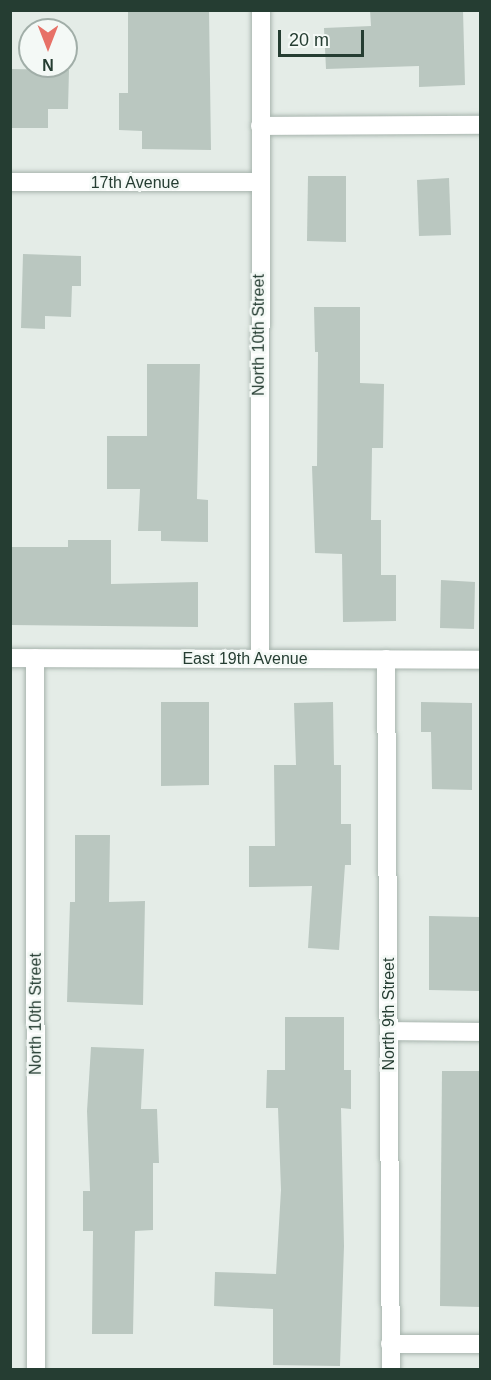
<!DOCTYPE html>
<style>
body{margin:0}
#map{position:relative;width:491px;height:1380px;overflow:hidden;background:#e4ece7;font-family:Arial,sans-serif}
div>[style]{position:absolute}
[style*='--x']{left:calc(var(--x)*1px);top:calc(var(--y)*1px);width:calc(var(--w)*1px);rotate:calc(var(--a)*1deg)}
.building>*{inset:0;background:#bac7c0}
.roads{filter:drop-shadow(0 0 2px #a7b4ad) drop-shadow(0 0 2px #a7b4ad)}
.minor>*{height:18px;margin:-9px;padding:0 9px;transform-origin:9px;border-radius:9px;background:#fff}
span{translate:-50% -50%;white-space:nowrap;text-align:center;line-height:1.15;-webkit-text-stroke:5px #f4f9f6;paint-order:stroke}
.street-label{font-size:16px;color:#253d32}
.frame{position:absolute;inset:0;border:12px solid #253d32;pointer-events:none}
.north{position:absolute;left:18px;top:18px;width:60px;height:60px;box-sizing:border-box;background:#f4f9f6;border:2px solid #a1aea8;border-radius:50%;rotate:180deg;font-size:16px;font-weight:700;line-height:24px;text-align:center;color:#253d32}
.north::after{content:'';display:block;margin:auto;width:21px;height:27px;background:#e77167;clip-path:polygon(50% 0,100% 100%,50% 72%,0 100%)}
.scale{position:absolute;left:278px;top:30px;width:86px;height:27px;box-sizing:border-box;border:3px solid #253d32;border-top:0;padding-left:8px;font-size:18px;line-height:21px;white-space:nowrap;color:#253d32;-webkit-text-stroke:4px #f4f9f6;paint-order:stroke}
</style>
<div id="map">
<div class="building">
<i style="clip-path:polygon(128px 10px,209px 10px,211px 150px,142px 149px,142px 131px,119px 130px,119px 93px,128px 93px)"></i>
<i style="clip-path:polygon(370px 10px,463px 10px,465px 85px,419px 87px,419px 66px,326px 69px,324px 28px,371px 26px)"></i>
<i style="clip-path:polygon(10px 69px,69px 70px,68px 109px,48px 109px,48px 128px,10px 128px)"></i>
<i style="clip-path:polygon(308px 176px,346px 176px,346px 242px,307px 241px)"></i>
<i style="clip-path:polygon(449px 178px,451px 235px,419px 236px,417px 180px)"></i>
<i style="clip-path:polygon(23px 254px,81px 256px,81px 286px,72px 286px,71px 317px,45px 316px,45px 329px,21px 328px)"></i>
<i style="clip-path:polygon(314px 307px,360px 307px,360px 383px,384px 384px,383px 448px,372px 448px,371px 520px,381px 520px,381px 575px,396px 575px,396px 621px,343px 622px,342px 554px,315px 553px,312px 466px,317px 466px,318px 352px,315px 352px)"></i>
<i style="clip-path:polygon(147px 364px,200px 364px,197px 499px,208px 500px,208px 542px,161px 541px,161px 531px,138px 531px,140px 489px,107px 489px,107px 436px,147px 436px)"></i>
<i style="clip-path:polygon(68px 540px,111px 540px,111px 584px,198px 582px,198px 627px,10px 625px,10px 547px,68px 547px)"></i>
<i style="clip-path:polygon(441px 580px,475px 582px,474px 629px,440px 628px)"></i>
<i style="clip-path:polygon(161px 702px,209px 702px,209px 785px,161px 786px)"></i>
<i style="clip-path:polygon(333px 702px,334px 765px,341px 765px,341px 824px,351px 824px,351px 865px,345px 865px,339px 950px,308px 948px,312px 886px,249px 887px,249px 846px,275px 846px,274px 765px,296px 765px,294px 703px)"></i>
<i style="clip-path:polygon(421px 702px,472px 703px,472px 790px,432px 789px,431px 732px,421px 732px)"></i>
<i style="clip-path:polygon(75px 835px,110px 835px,109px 902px,145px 901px,143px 1005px,67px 1002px,70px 902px,75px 902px)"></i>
<i style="clip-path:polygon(429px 916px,480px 917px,479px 991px,429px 990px)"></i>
<i style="clip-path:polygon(285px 1017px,344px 1017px,344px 1070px,351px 1070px,351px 1109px,341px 1108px,344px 1246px,340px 1366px,273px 1365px,273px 1309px,214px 1306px,215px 1272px,276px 1274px,281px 1190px,278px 1108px,266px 1108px,267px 1070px,285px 1070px)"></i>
<i style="clip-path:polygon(91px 1047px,144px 1049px,141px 1109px,157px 1109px,159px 1163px,153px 1163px,153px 1230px,135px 1231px,133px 1334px,92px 1334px,93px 1231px,83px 1231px,83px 1191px,90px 1191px,87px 1111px)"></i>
<i style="clip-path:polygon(442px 1071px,480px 1071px,480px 1307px,440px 1306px)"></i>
</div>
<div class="roads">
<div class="minor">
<i style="--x:260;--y:126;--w:220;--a:-0.3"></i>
<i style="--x:10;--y:182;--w:249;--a:0"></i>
<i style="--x:10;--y:658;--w:470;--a:0.2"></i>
<i style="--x:35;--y:658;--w:712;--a:89.92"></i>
<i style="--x:260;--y:659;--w:649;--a:-89.91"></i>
<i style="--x:386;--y:659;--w:711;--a:89.6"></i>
<i style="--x:390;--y:1031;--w:90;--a:0.6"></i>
<i style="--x:390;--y:1344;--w:90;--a:0"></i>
</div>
</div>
<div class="street-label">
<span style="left:135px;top:183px">17th Avenue</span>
<span style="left:259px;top:335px;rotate:-90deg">North 10th Street</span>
<span style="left:245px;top:659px">East 19th Avenue</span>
<span style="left:36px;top:1014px;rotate:-90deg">North 10th Street</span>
<span style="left:389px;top:1014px;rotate:-90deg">North 9th Street</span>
</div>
<div class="frame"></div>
<div class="north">N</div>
<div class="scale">20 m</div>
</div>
